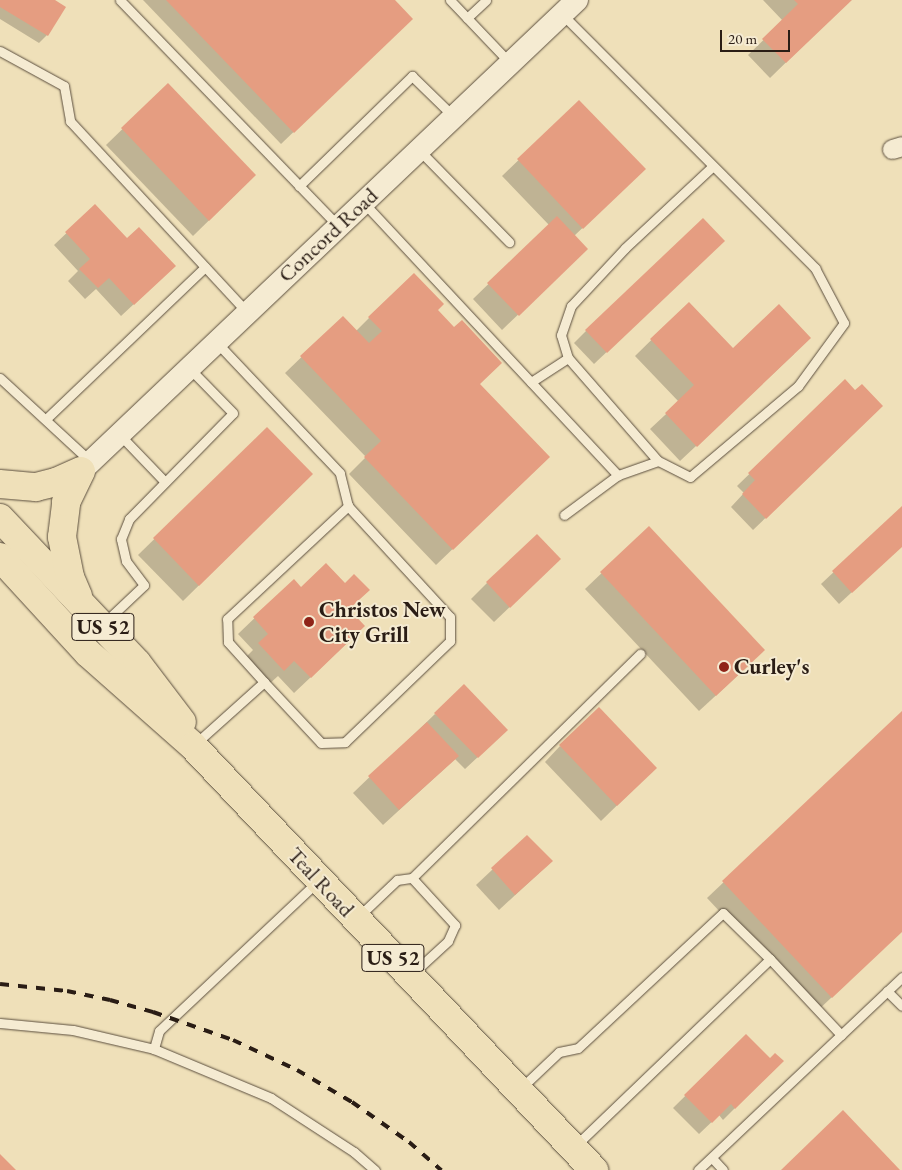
<!DOCTYPE html>
<style>
body{margin:0}
#map{position:relative;width:902px;height:1170px;overflow:hidden;background:#efe0b9;font-family:"EB Garamond",serif}
div>[style]{position:absolute}
[style*='--x']{left:calc(var(--x)*1px);top:calc(var(--y)*1px);width:calc(var(--w)*1px);rotate:calc(var(--a)*1deg)}
.shadow>*{inset:0;background:#0003}
.building>*{inset:0;background:#e59d81}
.roads{filter:drop-shadow(0 0 1px #5b4e3e) drop-shadow(0 0 1px #5b4e3e)}
.service>*{height:9px;margin:-4.5px;padding:0 4.5px;transform-origin:4.5px;border-radius:4.5px;background:#f5ebd2}
.minor>*{height:19px;margin:-9.5px;padding:0 9.5px;transform-origin:9.5px;border-radius:9.5px;background:#f5ebd2}
.tertiary>*{height:22px;margin:-11px;padding:0 11px;transform-origin:11px;border-radius:11px;background:#f5ebd2}
.primary>*{height:28px;margin:-14px;padding:0 14px;transform-origin:14px;border-radius:14px;background:#efe0b9}
.rail>*{height:4px;margin-top:-2px;transform-origin:0;background:repeating-linear-gradient(90deg,#2a1d15 0 9px,transparent 0 18px)}
.dots>*{width:14px;height:14px;translate:-50% -50%;box-sizing:border-box;border:2px solid #f5ebd2;border-radius:50%}
span{translate:-50% -50%;white-space:nowrap;text-align:center;line-height:1.15;-webkit-text-stroke:4px #f5ebd2;paint-order:stroke}
.shield-label span{padding:1px 4px;background:#f5ebd2;border:1px solid;border-radius:4px;-webkit-text-stroke-width:0}
.shield-label{font-size:21px;color:#2a1d15;font-weight:700}
.street-label{font-size:22px;color:#2a1d15}
.poi-label{font-size:22px;color:#2a1d15;font-weight:700}
.left{translate:0 -50%;text-align:left}
.scale{position:absolute;left:720px;top:30px;width:70px;height:22px;box-sizing:border-box;border:2px solid #2a1d15;border-top:0;padding-left:6px;font-size:15px;line-height:18px;white-space:nowrap;color:#2a1d15;-webkit-text-stroke:4px #f5ebd2;paint-order:stroke}
</style>
<div id="map">
<div class="shadow">
<i style="clip-path:polygon(0 0,52px 0,64px 7px,47px 35px,39px 43px,0 19px)"></i>
<i style="clip-path:polygon(143px 0,393px 0,399px 31px,281px 144px)"></i>
<i style="clip-path:polygon(763px 0,850px 0,770px 78px,748px 55px,783px 21px)"></i>
<i style="clip-path:polygon(168px 85px,239px 191px,193px 236px,106px 145px)"></i>
<i style="clip-path:polygon(579px 102px,628px 185px,574px 236px,571px 264px,502px 330px,473px 299px,549px 225px,502px 176px)"></i>
<i style="clip-path:polygon(95px 206px,162px 278px,121px 316px,96px 289px,85px 299px,68px 281px,78px 271px,54px 245px)"></i>
<i style="clip-path:polygon(711px 253px,594px 364px,574px 343px,586px 331px)"></i>
<i style="clip-path:polygon(689px 303px,733px 350px,794px 354px,680px 461px,650px 429px,679px 402px,635px 356px)"></i>
<i style="clip-path:polygon(436px 310px,532px 473px,436px 565px,349px 474px,366px 457px,285px 373px,343px 317px,356px 331px,369px 318px)"></i>
<i style="clip-path:polygon(845px 381px,869px 418px,753px 530px,731px 507px,744px 493px,737px 486px)"></i>
<i style="clip-path:polygon(267px 429px,312px 474px,183px 601px,138px 555px)"></i>
<i style="clip-path:polygon(902px 508px,902px 546px,839px 604px,821px 584px)"></i>
<i style="clip-path:polygon(649px 528px,748px 666px,699px 711px,585px 589px)"></i>
<i style="clip-path:polygon(543px 575px,494px 622px,471px 599px,487px 583px)"></i>
<i style="clip-path:polygon(294px 580px,301px 589px,345px 585px,348px 610px,348px 642px,294px 693px,278px 676px,267px 686px,243px 660px,253px 650px,238px 634px)"></i>
<i style="clip-path:polygon(902px 713px,902px 931px,815px 1013px,707px 898px)"></i>
<i style="clip-path:polygon(435px 714px,494px 742px,465px 769px,455px 759px,383px 825px,353px 793px)"></i>
<i style="clip-path:polygon(560px 746px,639px 784px,601px 821px,545px 762px)"></i>
<i style="clip-path:polygon(527px 837px,552px 861px,499px 910px,476px 885px)"></i>
<i style="clip-path:polygon(746px 1036px,770px 1060px,782px 1061px,723px 1120px,719px 1115px,699px 1134px,673px 1108px)"></i>
</div>
<div class="building">
<i style="clip-path:polygon(0 0,55px 0,66px 7px,48px 36px,0 7px)"></i>
<i style="clip-path:polygon(166px 0,395px 0,413px 19px,294px 133px)"></i>
<i style="clip-path:polygon(794px 0,852px 0,786px 63px,762px 39px,798px 4px)"></i>
<i style="clip-path:polygon(168px 83px,256px 175px,209px 221px,121px 128px)"></i>
<i style="clip-path:polygon(579px 100px,646px 169px,583px 229px,517px 159px)"></i>
<i style="clip-path:polygon(95px 204px,127px 238px,139px 227px,176px 266px,134px 305px,109px 278px,98px 288px,79px 269px,90px 259px,65px 232px)"></i>
<i style="clip-path:polygon(557px 216px,588px 249px,519px 316px,487px 283px)"></i>
<i style="clip-path:polygon(703px 218px,725px 241px,607px 353px,585px 330px)"></i>
<i style="clip-path:polygon(414px 273px,444px 304px,438px 310px,454px 327px,462px 320px,502px 363px,480px 384px,550px 457px,453px 550px,364px 457px,381px 441px,300px 356px,343px 316px,369px 343px,382px 331px,368px 317px)"></i>
<i style="clip-path:polygon(689px 302px,733px 348px,779px 304px,811px 338px,697px 447px,665px 413px,694px 385px,650px 339px)"></i>
<i style="clip-path:polygon(845px 379px,855px 390px,862px 384px,883px 406px,766px 519px,742px 494px,755px 480px,748px 473px)"></i>
<i style="clip-path:polygon(267px 427px,313px 474px,199px 586px,153px 538px)"></i>
<i style="clip-path:polygon(902px 506px,902px 547px,852px 593px,832px 571px)"></i>
<i style="clip-path:polygon(649px 526px,765px 650px,716px 696px,600px 572px)"></i>
<i style="clip-path:polygon(537px 534px,561px 559px,510px 608px,486px 582px)"></i>
<i style="clip-path:polygon(326px 563px,345px 583px,354px 574px,370px 590px,349px 609px,365px 626px,311px 678px,294px 661px,284px 671px,258px 643px,268px 634px,253px 617px,294px 579px,301px 587px)"></i>
<i style="clip-path:polygon(464px 684px,508px 730px,478px 758px,434px 713px)"></i>
<i style="clip-path:polygon(599px 707px,657px 768px,617px 806px,559px 745px)"></i>
<i style="clip-path:polygon(902px 711px,902px 932px,832px 998px,722px 881px)"></i>
<i style="clip-path:polygon(427px 722px,459px 756px,399px 810px,368px 776px)"></i>
<i style="clip-path:polygon(527px 835px,553px 861px,515px 895px,491px 868px)"></i>
<i style="clip-path:polygon(746px 1034px,770px 1058px,775px 1053px,784px 1061px,735px 1109px,731px 1104px,712px 1123px,684px 1095px)"></i>
<i style="clip-path:polygon(843px 1110px,900px 1170px,781px 1170px)"></i>
<i style="clip-path:polygon(0 1154px,16px 1170px,0 1170px)"></i>
</div>
<div class="roads">
<div class="service">
<i style="--x:120;--y:0;--w:314;--a:46"></i>
<i style="--x:450;--y:0;--w:87;--a:46.4"></i>
<i style="--x:562;--y:14;--w:359;--a:45.1"></i>
<i style="--x:815;--y:268;--w:62;--a:62.2"></i>
<i style="--x:844;--y:323;--w:78;--a:126.1"></i>
<i style="--x:798;--y:386;--w:141;--a:139.9"></i>
<i style="--x:690;--y:477;--w:36;--a:-153"></i>
<i style="--x:658;--y:461;--w:42;--a:160.7"></i>
<i style="--x:618;--y:475;--w:67;--a:143.5"></i>
<i style="--x:467;--y:18;--w:26;--a:-43"></i>
<i style="--x:0;--y:51;--w:73;--a:28.7"></i>
<i style="--x:64;--y:86;--w:36;--a:80"></i>
<i style="--x:70;--y:121;--w:260;--a:47.2"></i>
<i style="--x:419;--y:150;--w:129;--a:45.6"></i>
<i style="--x:299;--y:186;--w:158;--a:-44.2"></i>
<i style="--x:412;--y:76;--w:57;--a:44.3"></i>
<i style="--x:363;--y:202;--w:374;--a:47"></i>
<i style="--x:0;--y:378;--w:124;--a:42.7"></i>
<i style="--x:531;--y:382;--w:44;--a:-33"></i>
<i style="--x:46;--y:419;--w:220;--a:-43.7"></i>
<i style="--x:120;--y:435;--w:65;--a:46.2"></i>
<i style="--x:658;--y:461;--w:137;--a:-131.1"></i>
<i style="--x:568;--y:358;--w:24;--a:-107"></i>
<i style="--x:561;--y:335;--w:31;--a:-71"></i>
<i style="--x:571;--y:306;--w:79;--a:-47"></i>
<i style="--x:625;--y:248;--w:120;--a:-43"></i>
<i style="--x:104;--y:623;--w:55;--a:-43.5"></i>
<i style="--x:144;--y:585;--w:30;--a:-127"></i>
<i style="--x:126;--y:561;--w:23;--a:-103"></i>
<i style="--x:121;--y:539;--w:22;--a:-68"></i>
<i style="--x:129;--y:519;--w:148;--a:-45.5"></i>
<i style="--x:233;--y:413;--w:62;--a:-134.3"></i>
<i style="--x:264;--y:682;--w:54;--a:-132"></i>
<i style="--x:228;--y:642;--w:23;--a:-92"></i>
<i style="--x:227;--y:619;--w:166;--a:-43"></i>
<i style="--x:195;--y:744;--w:93;--a:-41.9"></i>
<i style="--x:264;--y:682;--w:83;--a:46.9"></i>
<i style="--x:321;--y:743;--w:24;--a:-2"></i>
<i style="--x:345;--y:742;--w:146;--a:-43.9"></i>
<i style="--x:450;--y:641;--w:24;--a:-90"></i>
<i style="--x:450;--y:617;--w:151;--a:-132.6"></i>
<i style="--x:348;--y:506;--w:34;--a:-104"></i>
<i style="--x:340;--y:473;--w:179;--a:-133.4"></i>
<i style="--x:412;--y:878;--w:320;--a:-44.5"></i>
<i style="--x:317;--y:882;--w:217;--a:136.7"></i>
<i style="--x:159;--y:1031;--w:19;--a:106"></i>
<i style="--x:154;--y:1049;--w:127;--a:22.7"></i>
<i style="--x:271;--y:1098;--w:99;--a:33"></i>
<i style="--x:354;--y:1152;--w:28;--a:41"></i>
<i style="--x:358;--y:917;--w:54;--a:-43.5"></i>
<i style="--x:397;--y:880;--w:15;--a:-8"></i>
<i style="--x:412;--y:878;--w:64;--a:47.5"></i>
<i style="--x:455;--y:925;--w:17;--a:114"></i>
<i style="--x:448;--y:941;--w:49;--a:137.5"></i>
<i style="--x:770;--y:959;--w:104;--a:46.9"></i>
<i style="--x:887;--y:991;--w:21;--a:45"></i>
<i style="--x:0;--y:1023;--w:73;--a:5.5"></i>
<i style="--x:73;--y:1030;--w:83;--a:13.2"></i>
<i style="--x:521;--y:1088;--w:52;--a:-43.5"></i>
<i style="--x:559;--y:1052;--w:19;--a:-12"></i>
<i style="--x:578;--y:1048;--w:198;--a:-43"></i>
<i style="--x:723;--y:913;--w:66;--a:44.4"></i>
<i style="--x:770;--y:959;--w:270;--a:136.2"></i>
<i style="--x:712;--y:1158;--w:16;--a:47"></i>
<i style="--x:698;--y:1170;--w:281;--a:-43.4"></i>
</div>
<div class="minor">
<i style="--x:892;--y:149;--w:10;--a:-17"></i>
</div>
<div class="tertiary">
<i style="--x:81;--y:471;--w:684;--a:-43.52"></i>
</div>
<div class="primary">
<i style="--x:0;--y:484;--w:36;--a:5"></i>
<i style="--x:36;--y:487;--w:21;--a:-14"></i>
<i style="--x:56;--y:482;--w:27;--a:-24"></i>
<i style="--x:0;--y:518;--w:199;--a:46.6"></i>
<i style="--x:137;--y:663;--w:74;--a:52.7"></i>
<i style="--x:0;--y:557;--w:130;--a:47.5"></i>
<i style="--x:88;--y:653;--w:140;--a:41.5"></i>
<i style="--x:193;--y:746;--w:584;--a:46.6"></i>
<i style="--x:78;--y:596;--w:21;--a:-113"></i>
<i style="--x:70;--y:577;--w:41;--a:-101.3"></i>
<i style="--x:62;--y:537;--w:35;--a:-83"></i>
<i style="--x:66;--y:502;--w:34;--a:-64"></i>
</div>
</div>
<div class="rail">
<i style="--x:0;--y:984;--w:67;--a:6"></i>
<i style="--x:67;--y:991;--w:44;--a:11.8"></i>
<i style="--x:110;--y:1000;--w:45;--a:15.6"></i>
<i style="--x:153;--y:1012;--w:85;--a:19.3"></i>
<i style="--x:233;--y:1040;--w:71;--a:25.1"></i>
<i style="--x:297;--y:1070;--w:64;--a:30.2"></i>
<i style="--x:352;--y:1102;--w:70;--a:35.1"></i>
<i style="--x:409;--y:1142;--w:43;--a:41.2"></i>
</div>
<div class="dots">
<i style="left:309px;top:622px;background:#8f2418"></i>
<i style="left:724px;top:667px;background:#8f2418"></i>
</div>
<div class="shield-label">
<span style="left:103px;top:627px">US 52</span>
<span style="left:393px;top:958px">US 52</span>
</div>
<div class="street-label">
<span style="left:328px;top:235px;rotate:-43deg">Concord Road</span>
<span style="left:321px;top:882px;rotate:47deg">Teal Road</span>
</div>
<div class="poi-label">
<span class="left" style="left:319px;top:622px">Christos New<br>City Grill</span>
<span class="left" style="left:734px;top:667px">Curley's</span>
</div>
<div class="scale">20 m</div>
</div>
